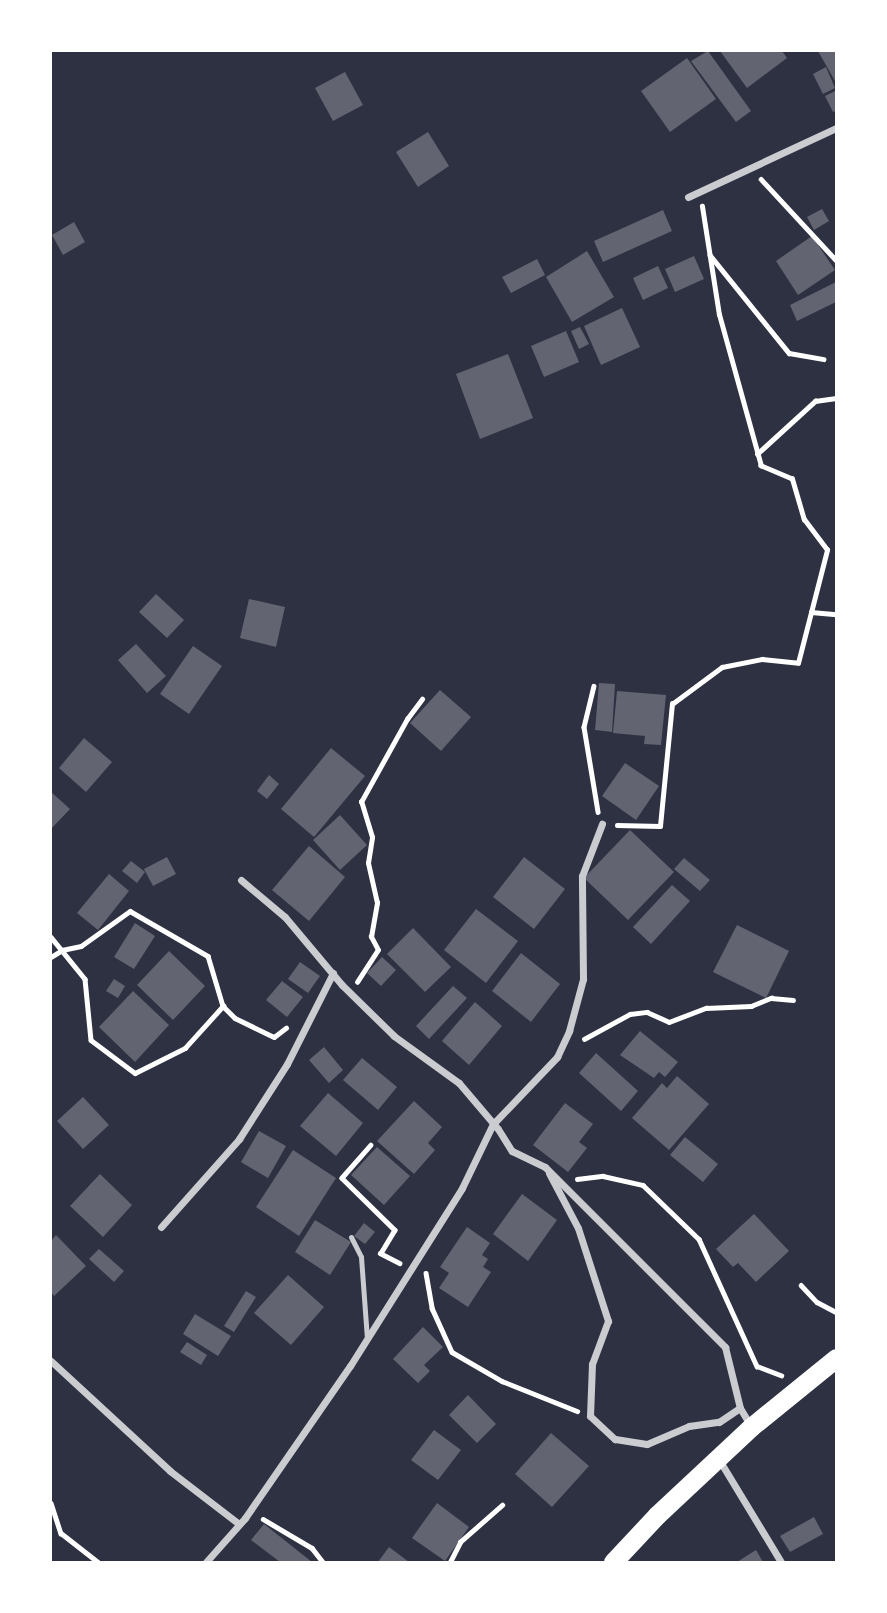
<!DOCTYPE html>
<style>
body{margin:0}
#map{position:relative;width:887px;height:1613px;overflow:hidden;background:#2d3142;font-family:Roboto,sans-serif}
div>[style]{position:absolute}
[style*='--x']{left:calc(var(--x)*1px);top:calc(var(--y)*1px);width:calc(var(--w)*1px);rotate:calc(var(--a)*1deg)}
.building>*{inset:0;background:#626471}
.path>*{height:4.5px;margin:-2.25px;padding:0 2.25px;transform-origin:2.25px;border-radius:2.25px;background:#fff}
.service>*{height:5px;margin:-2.5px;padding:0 2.5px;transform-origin:2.5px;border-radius:2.5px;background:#caccd0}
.minor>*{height:7px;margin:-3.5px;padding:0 3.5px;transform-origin:3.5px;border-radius:3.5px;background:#caccd0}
.trunk>*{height:19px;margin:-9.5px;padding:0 9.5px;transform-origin:9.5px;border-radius:9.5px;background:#fff}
span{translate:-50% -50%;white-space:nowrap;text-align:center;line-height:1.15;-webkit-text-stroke:6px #fff;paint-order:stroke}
.frame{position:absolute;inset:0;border:52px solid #fff;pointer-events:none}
</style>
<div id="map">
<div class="building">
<i style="clip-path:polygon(708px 51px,751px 111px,736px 122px,691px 61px)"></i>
<i style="clip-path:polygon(720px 51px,782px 51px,787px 58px,747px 88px)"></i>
<i style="clip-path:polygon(818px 51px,836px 51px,836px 83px)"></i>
<i style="clip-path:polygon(687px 58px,716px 99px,670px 132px,641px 91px)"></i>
<i style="clip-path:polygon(826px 67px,835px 88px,823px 94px,813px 74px)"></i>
<i style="clip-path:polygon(345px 72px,363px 105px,333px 121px,315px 88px)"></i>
<i style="clip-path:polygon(835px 91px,836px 111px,833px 112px,825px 96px)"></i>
<i style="clip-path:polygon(428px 132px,449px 166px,418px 187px,396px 152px)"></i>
<i style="clip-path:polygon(822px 209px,829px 221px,814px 230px,807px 217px)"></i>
<i style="clip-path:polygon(663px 210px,672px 231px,603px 262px,594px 241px)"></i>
<i style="clip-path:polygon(74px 222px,85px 242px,63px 255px,52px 235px)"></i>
<i style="clip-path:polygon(812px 236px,835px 270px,798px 295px,776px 261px)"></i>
<i style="clip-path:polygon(587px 251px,614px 297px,572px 322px,546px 277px)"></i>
<i style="clip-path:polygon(694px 256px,704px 279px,675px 292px,665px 269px)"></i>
<i style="clip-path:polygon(537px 259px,545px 275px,511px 293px,502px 277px)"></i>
<i style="clip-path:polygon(658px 266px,668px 288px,643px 300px,633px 278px)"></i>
<i style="clip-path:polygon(836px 282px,836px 302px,797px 321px,790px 305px)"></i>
<i style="clip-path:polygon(622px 308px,640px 347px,601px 365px,584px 326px)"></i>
<i style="clip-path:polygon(580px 327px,589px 344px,579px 349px,571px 331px)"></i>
<i style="clip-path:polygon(566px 331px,579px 362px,544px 377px,531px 346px)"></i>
<i style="clip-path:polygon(508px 354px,533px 418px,480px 439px,456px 374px)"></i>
<i style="clip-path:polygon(156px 594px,184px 620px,167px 638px,139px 612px)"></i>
<i style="clip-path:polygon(249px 599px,285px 607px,276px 647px,240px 638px)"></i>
<i style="clip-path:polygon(136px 644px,166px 676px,147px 693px,118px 660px)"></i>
<i style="clip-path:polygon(193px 646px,222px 666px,189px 714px,160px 694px)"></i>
<i style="clip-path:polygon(599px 683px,615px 684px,612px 732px,595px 730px)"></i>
<i style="clip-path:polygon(440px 690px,471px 717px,441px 751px,410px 723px)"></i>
<i style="clip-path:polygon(617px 691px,666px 695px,661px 745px,644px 744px,645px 736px,613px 733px)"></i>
<i style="clip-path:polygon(84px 738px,112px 762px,86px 792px,59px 768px)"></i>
<i style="clip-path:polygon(331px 748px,365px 776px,314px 837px,281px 809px)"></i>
<i style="clip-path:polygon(625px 763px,659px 786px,636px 820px,602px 796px)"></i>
<i style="clip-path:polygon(269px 775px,279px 784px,267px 799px,257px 791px)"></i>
<i style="clip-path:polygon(51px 792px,70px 809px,51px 829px)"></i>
<i style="clip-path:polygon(340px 815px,367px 845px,340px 870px,313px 840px)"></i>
<i style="clip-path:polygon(630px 830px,674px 872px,628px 920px,584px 878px)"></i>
<i style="clip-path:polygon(309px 846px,345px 877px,309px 921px,272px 890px)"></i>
<i style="clip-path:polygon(167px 857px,176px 874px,153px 886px,144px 869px)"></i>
<i style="clip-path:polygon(524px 857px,565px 889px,534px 929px,493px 897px)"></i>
<i style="clip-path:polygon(684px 858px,710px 880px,700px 891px,674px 869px)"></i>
<i style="clip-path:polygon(131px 861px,145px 872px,137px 883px,122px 871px)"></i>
<i style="clip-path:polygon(109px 874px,129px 891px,98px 930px,77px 913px)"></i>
<i style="clip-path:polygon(672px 885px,690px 901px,651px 944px,633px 927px)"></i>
<i style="clip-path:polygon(476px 909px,518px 941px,486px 983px,444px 950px)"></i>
<i style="clip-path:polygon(135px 923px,155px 936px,134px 969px,114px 957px)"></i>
<i style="clip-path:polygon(737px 925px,789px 951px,766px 998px,713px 972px)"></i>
<i style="clip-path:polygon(413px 928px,451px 967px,425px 992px,387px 954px)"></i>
<i style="clip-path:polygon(169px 951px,205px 986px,173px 1020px,137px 985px)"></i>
<i style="clip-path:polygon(521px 953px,560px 984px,531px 1022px,492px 991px)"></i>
<i style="clip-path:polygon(382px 957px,396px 970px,381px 986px,367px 973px)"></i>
<i style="clip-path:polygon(300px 962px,320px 976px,308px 993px,288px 979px)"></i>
<i style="clip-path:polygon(114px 979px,125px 986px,118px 998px,106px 991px)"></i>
<i style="clip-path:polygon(282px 981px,303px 997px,287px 1017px,266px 1000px)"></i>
<i style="clip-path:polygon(453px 986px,467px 998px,429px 1039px,416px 1026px)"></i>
<i style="clip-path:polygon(133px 991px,169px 1025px,135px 1062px,99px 1027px)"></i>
<i style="clip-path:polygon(475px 1002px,502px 1026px,469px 1065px,442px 1041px)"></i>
<i style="clip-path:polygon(640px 1031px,678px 1062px,665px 1077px,659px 1072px,654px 1078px,620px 1055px)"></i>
<i style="clip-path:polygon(324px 1047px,343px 1070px,329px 1083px,309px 1060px)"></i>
<i style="clip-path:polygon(596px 1053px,638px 1091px,621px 1111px,579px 1073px)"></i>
<i style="clip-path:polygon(362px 1058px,397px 1087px,378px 1110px,343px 1080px)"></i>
<i style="clip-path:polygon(677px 1076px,709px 1104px,669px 1150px,632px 1118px,662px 1083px,667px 1088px)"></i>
<i style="clip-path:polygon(328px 1093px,363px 1123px,336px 1156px,300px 1126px)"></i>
<i style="clip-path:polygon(83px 1097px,109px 1125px,83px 1149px,57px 1121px)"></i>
<i style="clip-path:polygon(414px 1101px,442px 1127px,428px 1143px,435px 1150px,414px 1174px,377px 1141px)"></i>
<i style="clip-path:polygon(565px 1103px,593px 1124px,579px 1142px,587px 1148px,568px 1172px,533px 1145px)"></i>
<i style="clip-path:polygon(259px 1131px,286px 1146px,268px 1178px,241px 1162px)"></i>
<i style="clip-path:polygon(685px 1137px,718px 1164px,703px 1182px,670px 1155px)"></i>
<i style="clip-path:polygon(377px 1147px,410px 1176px,384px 1205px,351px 1175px)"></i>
<i style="clip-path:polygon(293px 1150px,336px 1178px,299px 1236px,256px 1207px)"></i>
<i style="clip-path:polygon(100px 1174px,132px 1205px,103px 1237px,70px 1206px)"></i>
<i style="clip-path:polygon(522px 1194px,557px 1220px,528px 1261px,493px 1234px)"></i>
<i style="clip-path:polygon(754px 1214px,789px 1251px,756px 1282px,738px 1263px,733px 1267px,716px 1249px)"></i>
<i style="clip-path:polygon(315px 1220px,351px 1242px,330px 1275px,295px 1252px)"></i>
<i style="clip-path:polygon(364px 1223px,375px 1232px,365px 1244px,354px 1236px)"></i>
<i style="clip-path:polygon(467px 1227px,490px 1243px,482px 1255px,488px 1259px,483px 1267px,491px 1272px,468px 1307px,439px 1288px,449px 1273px,440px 1267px)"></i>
<i style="clip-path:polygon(56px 1235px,86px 1266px,54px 1296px,51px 1292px,51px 1241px)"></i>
<i style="clip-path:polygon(99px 1249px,124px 1271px,114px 1282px,89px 1259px)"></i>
<i style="clip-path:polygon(288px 1275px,324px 1307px,291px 1345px,254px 1313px)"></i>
<i style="clip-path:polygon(246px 1291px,256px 1297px,234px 1332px,224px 1326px)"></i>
<i style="clip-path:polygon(195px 1314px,231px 1336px,218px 1356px,183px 1334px)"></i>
<i style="clip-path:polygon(423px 1327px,443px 1347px,424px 1365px,430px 1371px,418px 1383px,393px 1359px)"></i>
<i style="clip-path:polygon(187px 1342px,207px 1355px,201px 1365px,180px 1352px)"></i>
<i style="clip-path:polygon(468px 1395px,496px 1424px,477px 1443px,449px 1415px)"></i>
<i style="clip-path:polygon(434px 1430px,461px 1450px,438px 1480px,411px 1460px)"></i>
<i style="clip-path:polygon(551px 1433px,589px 1466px,552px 1507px,515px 1474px)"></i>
<i style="clip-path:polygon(437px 1503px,469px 1527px,445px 1561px,412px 1538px)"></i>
<i style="clip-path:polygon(814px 1517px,823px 1534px,790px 1552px,780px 1536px)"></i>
<i style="clip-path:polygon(264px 1524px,312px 1562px,280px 1562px,251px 1540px)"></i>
<i style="clip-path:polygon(389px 1547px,409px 1562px,378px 1562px)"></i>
<i style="clip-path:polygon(756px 1550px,763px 1562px,737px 1562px)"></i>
</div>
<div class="path">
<i style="--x:761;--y:179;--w:110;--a:47.2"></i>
<i style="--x:710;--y:255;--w:126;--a:51.1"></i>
<i style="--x:789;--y:353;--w:35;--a:10"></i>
<i style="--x:757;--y:454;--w:79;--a:-42.4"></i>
<i style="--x:815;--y:401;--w:21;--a:-8"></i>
<i style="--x:811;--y:612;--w:25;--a:5"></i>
<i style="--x:594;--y:686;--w:42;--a:103.7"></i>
<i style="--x:584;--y:727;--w:86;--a:80.6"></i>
<i style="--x:617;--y:825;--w:43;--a:1.3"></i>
<i style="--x:660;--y:826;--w:123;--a:-84.4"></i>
<i style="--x:672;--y:704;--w:62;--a:-36.5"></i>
<i style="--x:722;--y:667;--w:41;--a:-11.3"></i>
<i style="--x:762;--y:659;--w:36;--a:6"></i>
<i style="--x:798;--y:663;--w:117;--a:-75.6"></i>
<i style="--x:827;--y:550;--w:38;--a:-127"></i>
<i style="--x:804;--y:520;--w:43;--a:-106.3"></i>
<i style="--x:792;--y:479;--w:34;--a:-157"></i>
<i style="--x:761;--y:466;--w:157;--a:-105.5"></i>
<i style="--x:719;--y:315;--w:110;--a:-98.9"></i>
<i style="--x:51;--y:937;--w:54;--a:51"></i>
<i style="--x:85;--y:979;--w:61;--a:84.4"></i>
<i style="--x:91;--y:1040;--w:55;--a:36.9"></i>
<i style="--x:135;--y:1073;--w:56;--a:-26.6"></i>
<i style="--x:185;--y:1048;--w:57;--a:-47.9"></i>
<i style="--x:51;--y:957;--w:13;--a:-32"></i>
<i style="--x:62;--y:950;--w:19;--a:-12"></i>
<i style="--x:81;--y:946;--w:60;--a:-35.5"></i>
<i style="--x:130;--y:911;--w:90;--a:30"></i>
<i style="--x:208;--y:956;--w:52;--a:73.3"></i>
<i style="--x:223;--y:1006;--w:17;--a:45"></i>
<i style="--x:235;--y:1018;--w:43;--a:26"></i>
<i style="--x:274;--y:1037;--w:15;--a:-37"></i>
<i style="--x:357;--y:982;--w:38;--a:-57"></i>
<i style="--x:378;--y:950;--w:15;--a:-118"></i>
<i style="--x:371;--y:937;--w:35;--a:-80"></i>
<i style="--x:377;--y:903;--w:41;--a:-102.7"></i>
<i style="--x:368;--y:863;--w:26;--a:-81"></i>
<i style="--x:372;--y:837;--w:37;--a:-107"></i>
<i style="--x:361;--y:802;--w:95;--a:-61"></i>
<i style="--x:407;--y:719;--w:25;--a:-53"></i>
<i style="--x:584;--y:1039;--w:52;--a:-28.5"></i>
<i style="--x:630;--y:1014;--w:17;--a:-7"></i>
<i style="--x:647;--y:1012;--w:24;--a:24"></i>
<i style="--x:669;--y:1022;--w:40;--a:-21"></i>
<i style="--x:706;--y:1008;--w:45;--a:-2.5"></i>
<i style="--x:751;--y:1006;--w:22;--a:-22"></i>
<i style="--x:771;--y:998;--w:22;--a:5"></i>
<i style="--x:371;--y:1145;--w:44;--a:131.3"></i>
<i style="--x:342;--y:1178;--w:74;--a:44.5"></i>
<i style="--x:395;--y:1230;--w:27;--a:121"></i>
<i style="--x:577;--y:1179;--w:26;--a:-7"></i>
<i style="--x:603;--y:1176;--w:41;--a:12.7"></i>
<i style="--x:643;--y:1185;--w:78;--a:44"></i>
<i style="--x:699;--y:1239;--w:140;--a:65.5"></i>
<i style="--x:757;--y:1366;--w:26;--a:21"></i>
<i style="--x:380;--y:1253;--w:22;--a:27"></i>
<i style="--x:426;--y:1273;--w:36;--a:80"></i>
<i style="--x:432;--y:1308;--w:48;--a:65.6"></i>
<i style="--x:452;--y:1352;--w:58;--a:30.1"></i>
<i style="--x:502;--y:1381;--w:81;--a:21.8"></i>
<i style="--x:801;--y:1285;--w:23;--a:47"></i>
<i style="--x:817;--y:1302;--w:21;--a:28"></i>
<i style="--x:51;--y:1503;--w:32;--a:72"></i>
<i style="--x:61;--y:1533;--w:47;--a:38.1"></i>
<i style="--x:263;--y:1519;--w:57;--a:30.6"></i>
<i style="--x:312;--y:1548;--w:18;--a:52"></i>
<i style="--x:450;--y:1562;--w:22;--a:-63"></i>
<i style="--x:460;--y:1542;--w:56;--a:-41.4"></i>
</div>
<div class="service">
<i style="--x:351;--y:1237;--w:22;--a:63"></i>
<i style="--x:361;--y:1257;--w:82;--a:85.8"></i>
</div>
<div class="minor">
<i style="--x:688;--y:197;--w:163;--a:-25"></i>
<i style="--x:241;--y:880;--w:57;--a:40.1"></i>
<i style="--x:285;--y:917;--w:89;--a:50"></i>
<i style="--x:342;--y:985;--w:73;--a:44.4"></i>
<i style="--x:394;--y:1036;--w:80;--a:35.9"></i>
<i style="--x:459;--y:1083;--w:60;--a:49.7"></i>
<i style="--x:498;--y:1129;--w:26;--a:58"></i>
<i style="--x:512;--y:1151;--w:37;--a:26"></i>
<i style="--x:545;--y:1167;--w:255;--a:45"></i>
<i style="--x:725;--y:1347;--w:63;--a:76.2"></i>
<i style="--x:740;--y:1408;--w:21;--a:59"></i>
<i style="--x:549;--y:1173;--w:62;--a:62.2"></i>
<i style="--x:578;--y:1228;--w:98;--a:72.1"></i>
<i style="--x:608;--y:1321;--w:46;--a:110.4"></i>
<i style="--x:592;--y:1364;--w:52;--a:92.2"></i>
<i style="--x:590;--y:1416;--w:34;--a:43"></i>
<i style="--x:615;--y:1439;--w:32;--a:9"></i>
<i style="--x:647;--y:1444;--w:46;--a:-23.2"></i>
<i style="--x:689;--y:1426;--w:30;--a:-8"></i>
<i style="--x:719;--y:1422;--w:25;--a:-34"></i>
<i style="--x:161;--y:1227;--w:118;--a:-48.4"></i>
<i style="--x:239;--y:1139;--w:89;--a:-57.4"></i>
<i style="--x:287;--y:1064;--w:102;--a:-63.2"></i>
<i style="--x:51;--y:1361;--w:162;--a:42.7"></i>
<i style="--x:170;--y:1471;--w:87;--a:37.5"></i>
<i style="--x:718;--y:1458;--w:122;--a:58.8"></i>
<i style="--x:206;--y:1562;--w:59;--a:-48.4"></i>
<i style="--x:245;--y:1518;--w:185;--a:-55.4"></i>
<i style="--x:350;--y:1366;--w:210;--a:-57.8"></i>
<i style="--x:462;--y:1188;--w:71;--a:-64.2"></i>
<i style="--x:493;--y:1124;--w:93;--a:-46.3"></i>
<i style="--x:557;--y:1057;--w:29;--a:-65"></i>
<i style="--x:569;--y:1031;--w:54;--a:-74.9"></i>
<i style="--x:583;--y:979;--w:103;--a:-90.6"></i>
<i style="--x:582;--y:876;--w:56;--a:-69"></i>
</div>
<div class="trunk">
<i style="--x:613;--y:1562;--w:64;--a:-46.9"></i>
<i style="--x:657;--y:1515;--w:129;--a:-43.1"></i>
<i style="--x:751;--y:1427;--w:109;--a:-39.1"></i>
</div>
<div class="frame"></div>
</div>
